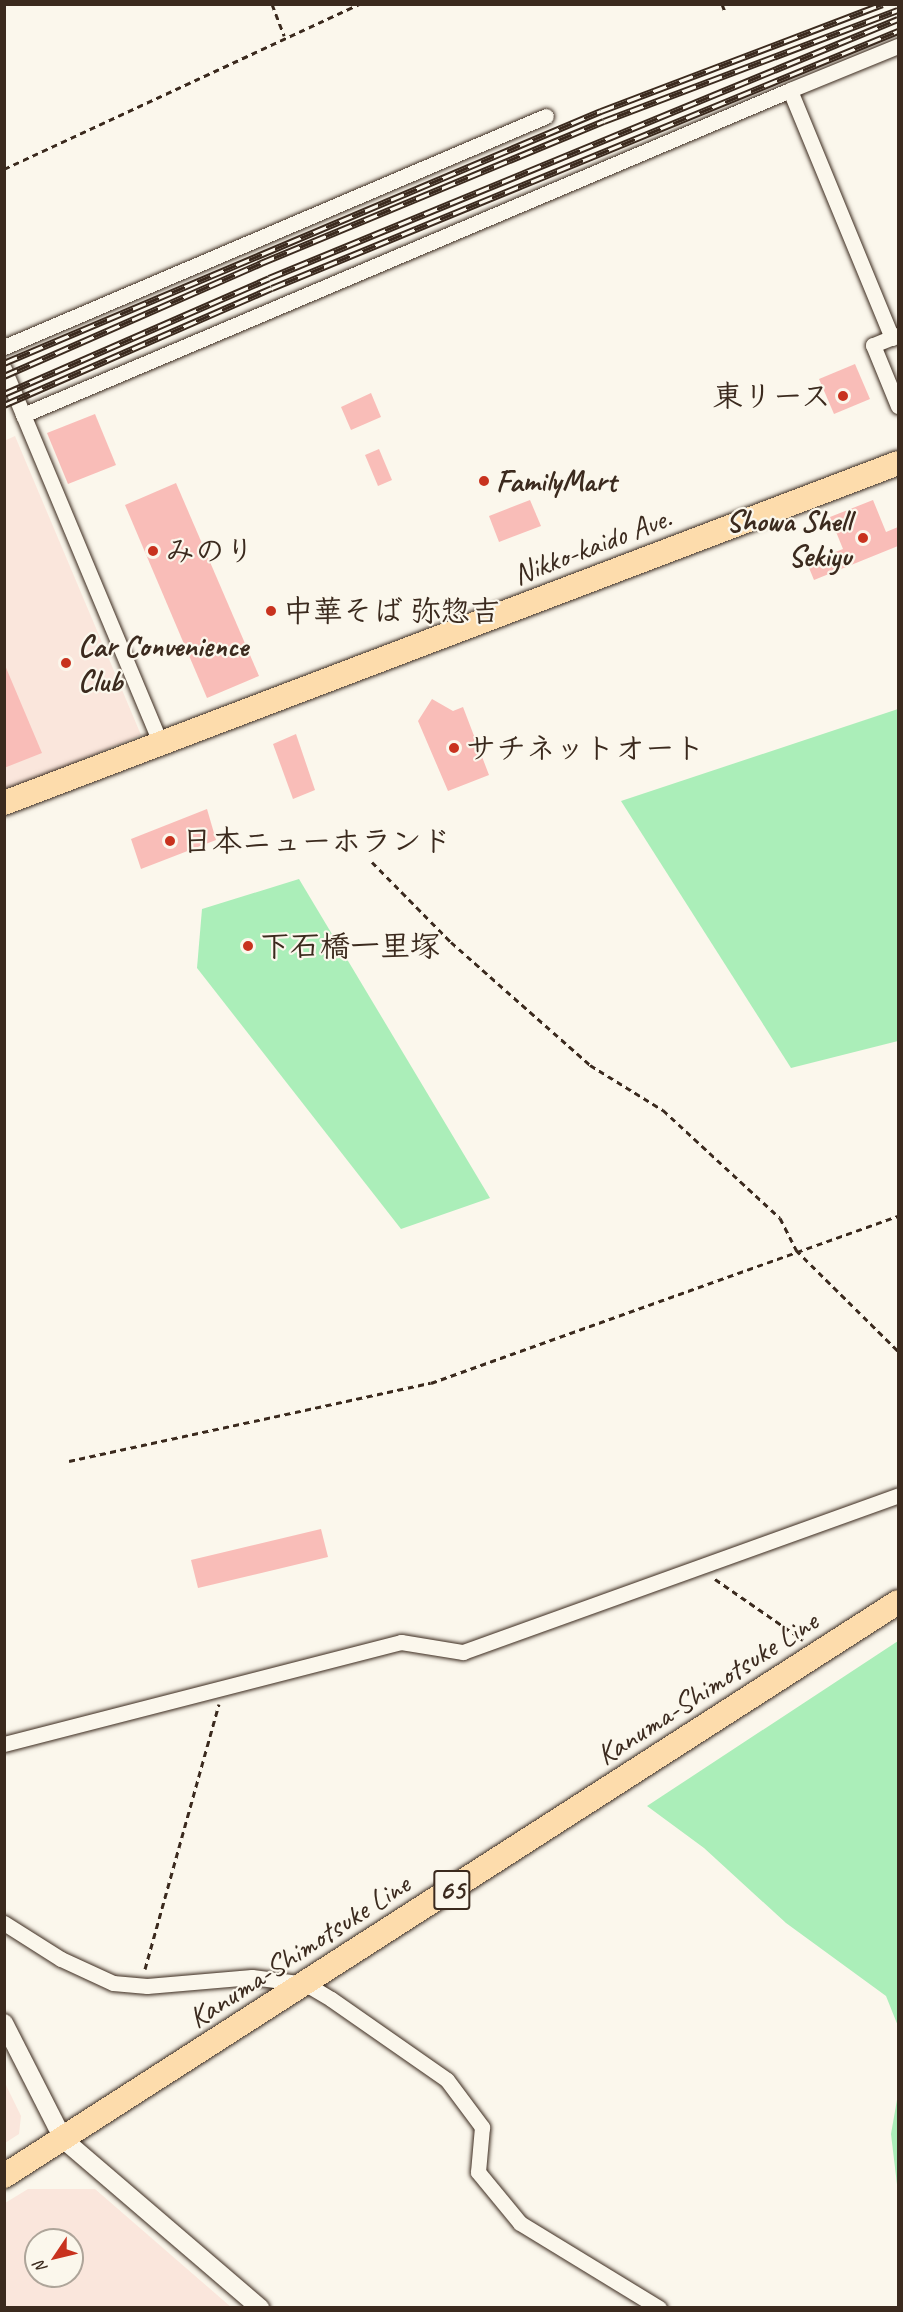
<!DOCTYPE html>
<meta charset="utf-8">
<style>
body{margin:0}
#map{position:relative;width:903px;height:2312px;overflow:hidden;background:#fbf7ec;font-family:Caveat,"Klee One",sans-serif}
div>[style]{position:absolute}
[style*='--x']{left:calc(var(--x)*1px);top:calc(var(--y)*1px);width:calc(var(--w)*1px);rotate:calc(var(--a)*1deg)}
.built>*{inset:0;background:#fae6dc}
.green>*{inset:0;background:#abeeb9}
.building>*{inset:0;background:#f9bdb8}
.path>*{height:3px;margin-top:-1.5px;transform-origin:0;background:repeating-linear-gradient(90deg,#3b2a1e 0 6px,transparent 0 10.5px)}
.roads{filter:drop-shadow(0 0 2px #3b2a1e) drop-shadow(0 0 2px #3b2a1e)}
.minor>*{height:15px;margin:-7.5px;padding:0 7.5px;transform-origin:7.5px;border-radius:7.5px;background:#fbf7ec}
.tertiary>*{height:18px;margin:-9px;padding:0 9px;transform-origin:9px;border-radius:9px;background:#fbf7ec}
.primary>*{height:24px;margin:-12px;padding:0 12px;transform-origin:12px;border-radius:12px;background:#fddcac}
.trunk>*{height:24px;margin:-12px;padding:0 12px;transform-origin:12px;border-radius:12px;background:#fddcac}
.rail>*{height:7px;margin-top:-3.5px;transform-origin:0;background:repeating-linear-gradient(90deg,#fbf7ec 0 14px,#3b2a1e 0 28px);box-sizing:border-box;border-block:2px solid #3b2a1e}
.dots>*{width:16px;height:16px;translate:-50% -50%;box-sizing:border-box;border:3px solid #fbf7ec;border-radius:50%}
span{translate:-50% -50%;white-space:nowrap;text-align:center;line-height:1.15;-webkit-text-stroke:4.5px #fbf7ec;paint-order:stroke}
.shield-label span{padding:2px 4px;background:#fbf7ec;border:2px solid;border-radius:4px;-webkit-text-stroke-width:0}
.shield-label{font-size:28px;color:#3b2a1e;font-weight:700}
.poi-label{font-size:30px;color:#3b2a1e;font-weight:700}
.right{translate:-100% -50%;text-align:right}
.left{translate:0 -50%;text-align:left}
.street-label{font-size:30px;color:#3b2a1e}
.frame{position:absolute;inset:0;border:6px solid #3b2a1e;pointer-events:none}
.north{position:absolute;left:24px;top:2228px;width:60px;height:60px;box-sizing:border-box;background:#fbf7ec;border:2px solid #aea59a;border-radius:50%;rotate:235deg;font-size:16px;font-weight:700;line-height:24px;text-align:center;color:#3b2a1e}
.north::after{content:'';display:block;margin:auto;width:21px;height:27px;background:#c8321e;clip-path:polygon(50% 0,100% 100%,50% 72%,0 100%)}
</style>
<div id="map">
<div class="built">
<i style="clip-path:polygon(15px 436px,141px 735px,5px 792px,4px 441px)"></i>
<i style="clip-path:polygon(4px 2081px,21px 2116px,19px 2134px,5px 2143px)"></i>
<i style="clip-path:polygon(evenodd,28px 2189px,95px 2189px,231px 2307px,5px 2307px,5px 2203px,28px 2189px,36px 2240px,72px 2240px,72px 2276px,36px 2276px,36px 2240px)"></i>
</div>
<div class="green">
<i style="clip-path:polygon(898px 709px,898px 1041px,791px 1068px,621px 801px)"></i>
<i style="clip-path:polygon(299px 879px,490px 1198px,401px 1229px,197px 968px,202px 909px)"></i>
<i style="clip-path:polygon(898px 1641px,898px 2026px,886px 1996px,786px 1923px,704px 1848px,647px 1806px)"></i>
<i style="clip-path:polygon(898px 2094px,898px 2193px,891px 2134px)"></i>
</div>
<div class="building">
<i style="clip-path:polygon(855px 364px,870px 399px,834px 414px,819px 379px)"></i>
<i style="clip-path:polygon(371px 393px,381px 417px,351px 430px,341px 407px)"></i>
<i style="clip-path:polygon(95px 414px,116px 465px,68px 484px,47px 433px)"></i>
<i style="clip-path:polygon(379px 449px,392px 480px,378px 486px,365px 455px)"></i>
<i style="clip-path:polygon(176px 483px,259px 676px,207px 698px,125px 505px)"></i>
<i style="clip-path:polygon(530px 500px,541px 526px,499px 542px,489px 516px)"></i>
<i style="clip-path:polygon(873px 500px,886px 532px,898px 527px,898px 546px,814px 580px,807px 563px,843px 549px,830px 517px)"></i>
<i style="clip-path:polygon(4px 663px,42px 753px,4px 768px)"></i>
<i style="clip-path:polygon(432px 699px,453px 711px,463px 707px,489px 775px,448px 791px,418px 721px)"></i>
<i style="clip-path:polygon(296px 734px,315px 790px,293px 799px,273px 744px)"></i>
<i style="clip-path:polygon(207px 809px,216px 840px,141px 869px,131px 839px)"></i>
<i style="clip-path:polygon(321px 1529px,328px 1557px,198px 1588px,191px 1560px)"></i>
</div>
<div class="path">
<i style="--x:272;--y:4;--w:34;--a:69"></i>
<i style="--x:722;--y:4;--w:9;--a:69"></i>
<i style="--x:4;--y:169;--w:392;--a:-24.9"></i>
<i style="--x:372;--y:862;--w:112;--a:45.4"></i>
<i style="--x:451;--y:942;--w:186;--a:41.5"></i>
<i style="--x:590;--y:1065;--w:86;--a:31.7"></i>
<i style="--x:663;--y:1110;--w:159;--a:42.7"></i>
<i style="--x:780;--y:1218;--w:36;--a:63"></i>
<i style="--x:796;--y:1250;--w:144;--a:44.7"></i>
<i style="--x:69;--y:1461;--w:370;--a:-12.2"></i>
<i style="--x:431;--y:1383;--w:496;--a:-19.7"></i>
<i style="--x:715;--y:1579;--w:107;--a:34.7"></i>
<i style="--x:145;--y:1969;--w:275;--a:-74.4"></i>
</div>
<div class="roads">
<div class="minor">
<i style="--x:898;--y:335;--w:27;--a:158"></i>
<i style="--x:873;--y:345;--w:66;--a:67.7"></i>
<i style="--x:892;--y:338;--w:268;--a:-112.4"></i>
<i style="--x:790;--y:90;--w:117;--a:-22.2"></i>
<i style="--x:4;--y:347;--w:589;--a:-23.08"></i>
<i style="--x:4;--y:369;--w:407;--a:67.3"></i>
<i style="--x:23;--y:415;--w:833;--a:-22.96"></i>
<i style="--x:4;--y:1744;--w:410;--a:-14.4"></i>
<i style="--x:401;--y:1642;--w:63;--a:9.2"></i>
<i style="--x:463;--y:1652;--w:462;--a:-19.8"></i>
<i style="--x:4;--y:1923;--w:67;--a:32.3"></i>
<i style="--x:61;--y:1959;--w:57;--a:24.8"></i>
<i style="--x:113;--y:1983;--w:34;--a:5"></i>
<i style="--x:147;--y:1986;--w:105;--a:-4.9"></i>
<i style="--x:252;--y:1977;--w:54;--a:7.4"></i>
<i style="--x:306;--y:1984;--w:29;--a:31"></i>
<i style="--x:331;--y:1999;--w:141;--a:34.9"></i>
<i style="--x:447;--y:2080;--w:59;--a:53.3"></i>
<i style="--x:482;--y:2127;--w:45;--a:95.1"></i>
<i style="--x:478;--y:2172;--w:66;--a:50.5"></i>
<i style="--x:520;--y:2223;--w:163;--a:31.4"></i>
</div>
<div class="tertiary">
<i style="--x:4;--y:2023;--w:130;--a:63"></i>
<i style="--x:63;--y:2139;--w:260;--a:40.6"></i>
</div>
<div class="primary">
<i style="--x:4;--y:2176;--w:1062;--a:-32.7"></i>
</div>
<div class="trunk">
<i style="--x:4;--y:803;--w:956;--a:-20.82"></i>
</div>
</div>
<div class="rail">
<i style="--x:4;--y:363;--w:648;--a:-22.89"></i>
<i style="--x:601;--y:111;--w:301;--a:-20.8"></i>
<i style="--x:4;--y:376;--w:281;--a:-23.7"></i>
<i style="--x:261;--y:263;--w:371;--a:-22.5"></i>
<i style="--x:604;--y:121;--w:314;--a:-20.7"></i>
<i style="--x:4;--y:394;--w:289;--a:-23.6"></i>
<i style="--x:269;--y:278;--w:680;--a:-22.38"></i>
<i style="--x:4;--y:405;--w:292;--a:-23.6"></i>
<i style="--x:272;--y:288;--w:677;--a:-22.32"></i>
</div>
<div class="dots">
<i style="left:843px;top:396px;background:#c8321e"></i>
<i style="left:484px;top:481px;background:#c8321e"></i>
<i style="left:863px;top:538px;background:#c8321e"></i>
<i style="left:153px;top:551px;background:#c8321e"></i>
<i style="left:271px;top:611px;background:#c8321e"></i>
<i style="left:66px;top:663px;background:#c8321e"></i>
<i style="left:454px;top:748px;background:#c8321e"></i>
<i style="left:170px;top:841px;background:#c8321e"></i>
<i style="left:248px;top:946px;background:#c8321e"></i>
</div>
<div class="shield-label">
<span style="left:452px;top:1890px">65</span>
</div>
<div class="poi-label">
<span class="right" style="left:831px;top:396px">東リース</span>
<span class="left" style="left:496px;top:481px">FamilyMart</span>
<span class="right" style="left:851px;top:538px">Showa Shell<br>Sekiyu</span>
<span class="left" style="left:165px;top:551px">みのり</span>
<span class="left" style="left:283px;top:611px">中華そば 弥惣吉</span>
<span class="left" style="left:78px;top:663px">Car Convenience<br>Club</span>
<span class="left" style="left:466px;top:748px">サチネットオート</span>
<span class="left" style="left:182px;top:841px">日本ニューホランド</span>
<span class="left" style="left:260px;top:946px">下石橋一里塚</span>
</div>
<div class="street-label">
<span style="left:592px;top:546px;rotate:-21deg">Nikko-kaido Ave.</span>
<span style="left:707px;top:1688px;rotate:-33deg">Kanuma-Shimotsuke Line</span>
<span style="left:299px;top:1951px;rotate:-33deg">Kanuma-Shimotsuke Line</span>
</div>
<div class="frame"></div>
<div class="north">N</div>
</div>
